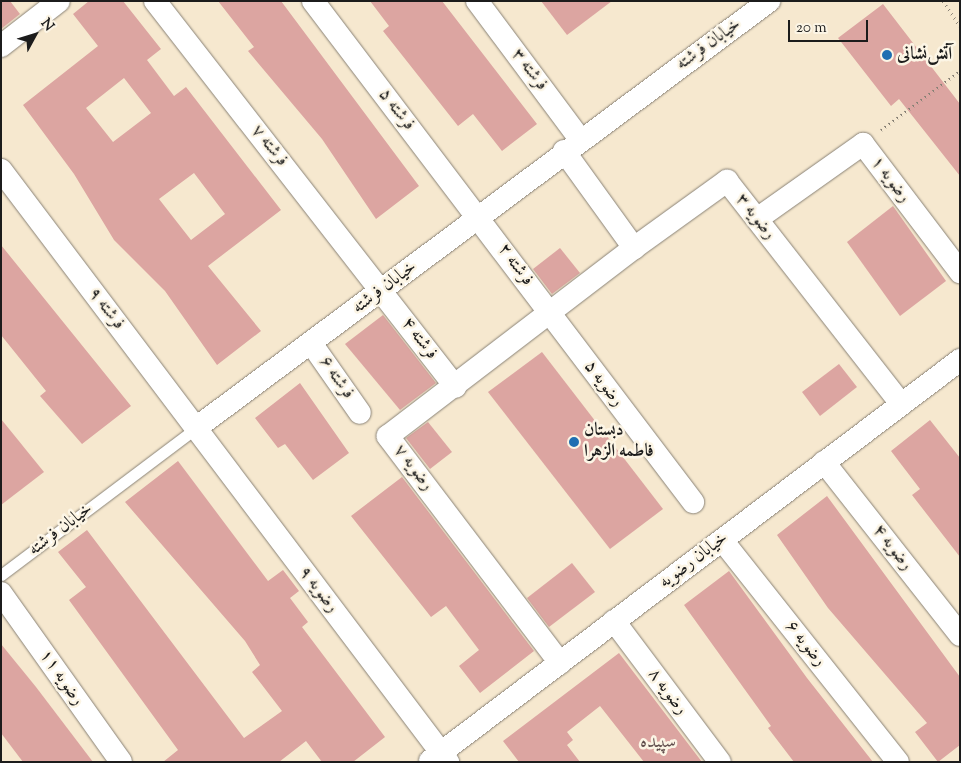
<!DOCTYPE html>
<meta charset="utf-8">
<style>
body{margin:0}
#map{position:relative;width:961px;height:763px;overflow:hidden;background:#f6e8cf;font-family:"Sorts Mill Goudy",Amiri,serif}
div>[style]{position:absolute}
[style*='--x']{left:calc(var(--x)*1px);top:calc(var(--y)*1px);width:calc(var(--w)*1px);rotate:calc(var(--a)*1deg)}
.building>*{inset:0;background:#dca5a1}
.path>*{height:3px;margin-top:-1.5px;transform-origin:0;background:repeating-linear-gradient(90deg,#898276 0 1px,transparent 0 5px)}
.roads{filter:drop-shadow(0 0 1px #898276) drop-shadow(0 0 1px #898276)}
.lane>*{height:11px;margin:-5.5px;padding:0 5.5px;transform-origin:5.5px;border-radius:5.5px;background:#fff}
.street>*{height:22px;margin:-11px;padding:0 11px;transform-origin:11px;border-radius:11px;background:#fff}
.dots>*{width:14px;height:14px;translate:-50% -50%;box-sizing:border-box;border:2px solid #fcf5e5;border-radius:50%}
span{translate:-50% -50%;white-space:nowrap;text-align:center;line-height:1.15;-webkit-text-stroke:5px #fcf5e5;paint-order:stroke}
.street-label{font-size:18px;color:#1c1c1c}
.poi-label{font-size:18px;color:#1c1c1c;font-weight:700}
.left{translate:0 -50%;text-align:left}
.neighbourhood-label{font-size:19px;color:#5f4c4b}
.frame{position:absolute;inset:0;border:2px solid #1c1c1c;pointer-events:none}
.north{position:absolute;left:10px;top:10px;width:50px;height:50px;-webkit-text-stroke:4px #fcf5e5;paint-order:stroke;rotate:51deg;font-size:14px;font-weight:700;line-height:20px;text-align:center;color:#1c1c1c}
.north::after{content:'';display:block;margin:auto;width:18px;height:22px;background:#1c1c1c;clip-path:polygon(50% 0,100% 100%,50% 72%,0 100%)}
.scale{position:absolute;left:788px;top:20px;width:80px;height:22px;box-sizing:border-box;border:2px solid #1c1c1c;border-top:0;padding-left:6px;font-size:15px;line-height:18px;white-space:nowrap;color:#1c1c1c;-webkit-text-stroke:4px #fcf5e5;paint-order:stroke}
</style>
<div id="map">
<div class="building">
<i style="clip-path:polygon(1px 1px,10px 1px,20px 14px,1px 29px)"></i>
<i style="clip-path:polygon(evenodd,89px 1px,123px 1px,161px 49px,147px 60px,174px 96px,186px 87px,281px 210px,208px 266px,261px 331px,217px 365px,165px 291px,114px 240px,74px 174px,23px 105px,98px 46px,73px 14px,89px 1px,124px 78px,151px 113px,113px 142px,86px 108px,124px 78px,89px 1px,194px 173px,225px 214px,191px 240px,159px 199px,194px 173px)"></i>
<i style="clip-path:polygon(218px 1px,281px 1px,419px 186px,376px 219px,322px 139px,248px 51px,254px 47px)"></i>
<i style="clip-path:polygon(370px 1px,442px 1px,537px 124px,502px 151px,473px 114px,458px 126px,383px 31px,389px 26px)"></i>
<i style="clip-path:polygon(541px 1px,612px 1px,567px 35px)"></i>
<i style="clip-path:polygon(883px 4px,960px 104px,960px 176px,899px 99px,891px 106px,838px 38px)"></i>
<i style="clip-path:polygon(893px 206px,946px 281px,900px 316px,847px 242px)"></i>
<i style="clip-path:polygon(1px 245px,131px 406px,82px 444px,40px 396px,46px 391px,1px 335px)"></i>
<i style="clip-path:polygon(560px 248px,580px 273px,552px 294px,533px 269px)"></i>
<i style="clip-path:polygon(383px 315px,436px 383px,400px 410px,345px 344px)"></i>
<i style="clip-path:polygon(542px 352px,663px 509px,610px 549px,488px 392px)"></i>
<i style="clip-path:polygon(839px 364px,857px 387px,820px 416px,802px 392px)"></i>
<i style="clip-path:polygon(300px 383px,349px 453px,313px 480px,285px 444px,278px 448px,255px 418px)"></i>
<i style="clip-path:polygon(1px 419px,44px 472px,1px 505px)"></i>
<i style="clip-path:polygon(930px 420px,960px 458px,960px 557px,912px 495px,920px 489px,891px 451px)"></i>
<i style="clip-path:polygon(428px 422px,452px 452px,430px 469px,406px 438px)"></i>
<i style="clip-path:polygon(178px 461px,268px 581px,283px 570px,299px 591px,290px 598px,308px 622px,302px 627px,385px 737px,353px 762px,322px 762px,306px 741px,279px 762px,163px 762px,178px 750px,69px 600px,86px 587px,58px 552px,87px 530px,244px 738px,282px 711px,252px 672px,260px 665px,245px 641px,125px 502px)"></i>
<i style="clip-path:polygon(402px 477px,534px 651px,480px 693px,459px 666px,479px 650px,446px 606px,431px 617px,351px 516px)"></i>
<i style="clip-path:polygon(827px 496px,960px 677px,960px 745px,938px 762px,915px 732px,927px 723px,828px 608px,777px 535px)"></i>
<i style="clip-path:polygon(572px 563px,595px 592px,549px 627px,527px 598px)"></i>
<i style="clip-path:polygon(729px 571px,807px 678px,873px 762px,794px 762px,768px 728px,771px 726px,684px 605px)"></i>
<i style="clip-path:polygon(1px 644px,36px 687px,93px 762px,23px 762px,1px 733px)"></i>
<i style="clip-path:polygon(619px 653px,702px 762px,644px 762px,600px 706px,567px 732px,573px 740px,567px 745px,580px 762px,519px 762px,503px 741px)"></i>
</div>
<div class="path">
<i style="--x:943;--y:1;--w:30;--a:56"></i>
<i style="--x:881;--y:130;--w:99;--a:-36.8"></i>
</div>
<div class="roads">
<div class="lane">
<i style="--x:1;--y:575;--w:244;--a:-37"></i>
</div>
<div class="street">
<i style="--x:155;--y:1;--w:489;--a:52.1"></i>
<i style="--x:313;--y:1;--w:629;--a:52.82"></i>
<i style="--x:477;--y:1;--w:172;--a:53.3"></i>
<i style="--x:1;--y:46;--w:73;--a:-37.8"></i>
<i style="--x:564;--y:151;--w:120;--a:54.2"></i>
<i style="--x:1;--y:170;--w:742;--a:52.94"></i>
<i style="--x:757;--y:219;--w:130;--a:-35.3"></i>
<i style="--x:863;--y:144;--w:161;--a:52.8"></i>
<i style="--x:311;--y:343;--w:85;--a:55"></i>
<i style="--x:196;--y:428;--w:715;--a:-36.69"></i>
<i style="--x:824;--y:462;--w:220;--a:51.8"></i>
<i style="--x:722;--y:540;--w:283;--a:51.6"></i>
<i style="--x:1;--y:593;--w:207;--a:54.6"></i>
<i style="--x:614;--y:621;--w:176;--a:53.1"></i>
<i style="--x:560;--y:663;--w:285;--a:-127.2"></i>
<i style="--x:388;--y:436;--w:310;--a:-37.4"></i>
<i style="--x:634;--y:248;--w:115;--a:-35.8"></i>
<i style="--x:727;--y:181;--w:283;--a:52"></i>
<i style="--x:430;--y:761;--w:665;--a:-37.11"></i>
</div>
</div>
<div class="dots">
<i style="left:887px;top:55px;background:#1f6fb2"></i>
<i style="left:574px;top:442px;background:#1f6fb2"></i>
</div>
<div class="street-label">
<span style="left:709px;top:45px;rotate:-36deg">خیابان فرشته</span>
<span style="left:529px;top:70px;rotate:53deg">فرشته ۳</span>
<span style="left:396px;top:110px;rotate:52deg">فرشته ۵</span>
<span style="left:269px;top:146px;rotate:52deg">فرشته ۷</span>
<span style="left:890px;top:180px;rotate:53deg">رضویه ۱</span>
<span style="left:755px;top:217px;rotate:52deg">رضویه ۳</span>
<span style="left:515px;top:265px;rotate:54deg">فرشته ۲</span>
<span style="left:385px;top:288px;rotate:-37deg">خیابان فرشته</span>
<span style="left:106px;top:309px;rotate:53deg">فرشته ۹</span>
<span style="left:419px;top:339px;rotate:53deg">فرشته ۴</span>
<span style="left:336px;top:378px;rotate:55deg">فرشته ۶</span>
<span style="left:603px;top:384px;rotate:53deg">رضویه ۵</span>
<span style="left:413px;top:468px;rotate:53deg">رضویه ۷</span>
<span style="left:61px;top:530px;rotate:-37deg">خیابان فرشته</span>
<span style="left:892px;top:548px;rotate:52deg">رضویه ۴</span>
<span style="left:694px;top:561px;rotate:-37deg">خیابان رضویه</span>
<span style="left:318px;top:590px;rotate:53deg">رضویه ۹</span>
<span style="left:805px;top:644px;rotate:51deg">رضویه ۶</span>
<span style="left:61px;top:678px;rotate:55deg">رضویه ۱۱</span>
<span style="left:667px;top:692px;rotate:53deg">رضویه ۸</span>
</div>
<div class="poi-label">
<span class="left" style="left:897px;top:55px">آتش‌نشانی</span>
<span class="left" style="left:584px;top:442px">دبستان<br>فاطمه الزهرا</span>
</div>
<div class="neighbourhood-label">
<span style="left:658px;top:743px">سپیده</span>
</div>
<div class="frame"></div>
<div class="north">N</div>
<div class="scale">20 m</div>
</div>
